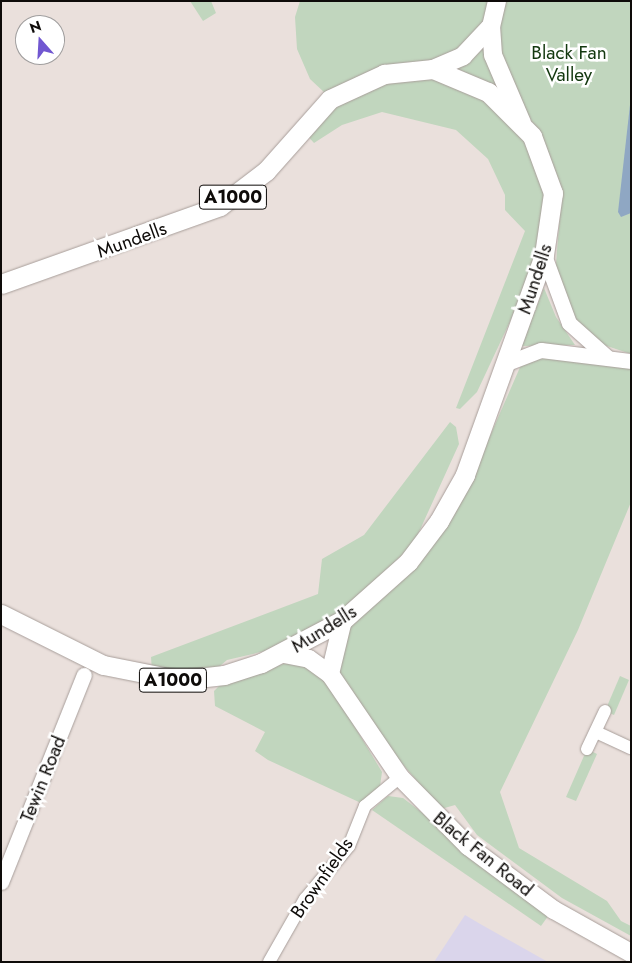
<!DOCTYPE html>
<style>
body{margin:0}
#map{position:relative;width:632px;height:963px;overflow:hidden;background:#eae0dc;font-family:Jost,sans-serif}
div>[style]{position:absolute}
[style*='--x']{left:calc(var(--x)*1px);top:calc(var(--y)*1px);width:calc(var(--w)*1px);rotate:calc(var(--a)*1deg)}
.commercial>*{inset:0;background:#dad5eb}
.green>*{inset:0;background:#c1d6be}
.water>*{inset:0;background:#8fa7c3}
.roads{filter:drop-shadow(0 0 1px #a89e9a) drop-shadow(0 0 1px #a89e9a)}
.minor>*{height:12px;margin:-6px;padding:0 6px;transform-origin:6px;border-radius:6px;background:#fff}
.tertiary>*{height:15px;margin:-7.5px;padding:0 7.5px;transform-origin:7.5px;border-radius:7.5px;background:#fff}
.secondary>*{height:18px;margin:-9px;padding:0 9px;transform-origin:9px;border-radius:9px;background:#fff}
.primary>*{height:19px;margin:-9.5px;padding:0 9.5px;transform-origin:9.5px;border-radius:9.5px;background:#fff}
span{translate:-50% -50%;white-space:nowrap;text-align:center;line-height:1.15;-webkit-text-stroke:5px #fff;paint-order:stroke}
.shield-label span{padding:1px 4px;background:#fff;border:1px solid;border-radius:4px;-webkit-text-stroke-width:0}
.shield-label{font-size:18px;color:#0e0b09;font-weight:700}
.park-label{font-size:19px;color:#13380f}
.street-label{font-size:19px;color:#0e0b09}
.frame{position:absolute;inset:0;border:2px solid #0e0b09;pointer-events:none}
.north{position:absolute;left:15px;top:15px;width:50px;height:50px;box-sizing:border-box;background:#fff;border:1px solid #9f9d9d;border-radius:50%;rotate:341deg;font-size:14px;font-weight:700;line-height:20px;text-align:center;color:#0e0b09}
.north::after{content:'';display:block;margin:auto;width:18px;height:22px;background:#7157d1;clip-path:polygon(50% 0,100% 100%,50% 72%,0 100%)}
</style>
<div id="map">
<div class="commercial">
<i style="clip-path:polygon(465px 915px,482px 925px,548px 962px,434px 962px)"></i>
</div>
<div class="green">
<i style="clip-path:polygon(190px 1px,211px 1px,216px 13px,203px 21px)"></i>
<i style="clip-path:polygon(300px 1px,491px 1px,487px 19px,451px 57px,377px 69px,326px 94px,310px 79px,297px 49px,295px 17px)"></i>
<i style="clip-path:polygon(503px 1px,631px 1px,631px 354px,598px 343px,572px 321px,555px 275px,561px 203px,558px 181px,543px 140px,506px 79px,495px 43px)"></i>
<i style="clip-path:polygon(484px 47px,498px 87px,496px 88px,456px 68px)"></i>
<i style="clip-path:polygon(420px 76px,468px 88px,520px 128px,543px 178px,546px 220px,528px 283px,477px 392px,460px 409px,456px 408px,525px 231px,505px 210px,505px 195px,488px 159px,456px 130px,382px 112px,342px 125px,314px 143px,305px 133px,322px 114px,374px 83px)"></i>
<i style="clip-path:polygon(544px 288px,556px 317px,575px 345px,521px 346px)"></i>
<i style="clip-path:polygon(536px 355px,631px 367px,631px 502px,578px 630px,500px 792px,519px 848px,607px 901px,621px 921px,631px 926px,631px 936px,562px 898px,477px 835px,455px 805px,441px 809px,387px 746px,338px 672px,348px 629px,479px 461px,521px 365px)"></i>
<i style="clip-path:polygon(450px 422px,456px 427px,459px 444px,414px 543px,351px 606px,265px 651px,227px 660px,214px 671px,152px 671px,151px 657px,318px 594px,322px 559px,364px 535px)"></i>
<i style="clip-path:polygon(286px 663px,308px 663px,331px 687px,382px 772px,380px 786px,361px 803px,268px 760px,255px 751px,265px 732px,215px 706px,214px 691px,221px 684px)"></i>
<i style="clip-path:polygon(620px 676px,629px 680px,614px 715px,605px 711px)"></i>
<i style="clip-path:polygon(587px 749px,597px 754px,576px 801px,566px 797px)"></i>
<i style="clip-path:polygon(388px 796px,403px 798px,551px 912px,541px 926px,372px 810px)"></i>
</div>
<div class="water">
<i style="clip-path:polygon(631px 96px,631px 213px,621px 217px,618px 212px)"></i>
</div>
<div class="roads">
<div class="minor">
<i style="--x:596;--y:732;--w:38;--a:25"></i>
<i style="--x:587;--y:749;--w:42;--a:-64.7"></i>
<i style="--x:269;--y:962;--w:73;--a:-60.3"></i>
<i style="--x:305;--y:899;--w:69;--a:-50.3"></i>
<i style="--x:349;--y:846;--w:43;--a:-68.2"></i>
<i style="--x:365;--y:806;--w:45;--a:-39.6"></i>
</div>
<div class="tertiary">
<i style="--x:544;--y:255;--w:72;--a:69.8"></i>
<i style="--x:569;--y:323;--w:51;--a:41.8"></i>
<i style="--x:507;--y:363;--w:36;--a:-21"></i>
<i style="--x:541;--y:350;--w:91;--a:7"></i>
<i style="--x:1;--y:882;--w:223;--a:-68.2"></i>
</div>
<div class="secondary">
<i style="--x:497;--y:1;--w:26;--a:103"></i>
<i style="--x:491;--y:26;--w:29;--a:86"></i>
<i style="--x:493;--y:55;--w:74;--a:66.9"></i>
<i style="--x:433;--y:69;--w:33;--a:-23"></i>
<i style="--x:463;--y:56;--w:41;--a:-47"></i>
<i style="--x:284;--y:654;--w:25;--a:11"></i>
<i style="--x:309;--y:659;--w:26;--a:36"></i>
<i style="--x:330;--y:674;--w:125;--a:55.8"></i>
<i style="--x:400;--y:777;--w:97;--a:45.4"></i>
<i style="--x:468;--y:846;--w:107;--a:36.7"></i>
<i style="--x:554;--y:910;--w:88;--a:29.2"></i>
<i style="--x:330;--y:674;--w:56;--a:-76.5"></i>
</div>
<div class="primary">
<i style="--x:1;--y:284;--w:232;--a:-19.6"></i>
<i style="--x:220;--y:206;--w:58;--a:-37.3"></i>
<i style="--x:266;--y:171;--w:96;--a:-48.4"></i>
<i style="--x:330;--y:99;--w:60;--a:-24.8"></i>
<i style="--x:384;--y:74;--w:49;--a:-5.8"></i>
<i style="--x:433;--y:69;--w:60;--a:22.7"></i>
<i style="--x:488;--y:92;--w:62;--a:45"></i>
<i style="--x:532;--y:136;--w:61;--a:69.8"></i>
<i style="--x:553;--y:193;--w:63;--a:98.3"></i>
<i style="--x:544;--y:255;--w:234;--a:109.8"></i>
<i style="--x:465;--y:475;--w:53;--a:119.5"></i>
<i style="--x:439;--y:521;--w:51;--a:127.1"></i>
<i style="--x:408;--y:562;--w:87;--a:138.3"></i>
<i style="--x:343;--y:620;--w:93;--a:152.3"></i>
<i style="--x:261;--y:663;--w:39;--a:162"></i>
<i style="--x:224;--y:675;--w:45;--a:173.7"></i>
<i style="--x:179;--y:680;--w:77;--a:-168.8"></i>
<i style="--x:103;--y:665;--w:114;--a:-153.4"></i>
</div>
</div>
<div class="shield-label">
<span style="left:233px;top:197px">A1000</span>
<span style="left:173px;top:680px">A1000</span>
</div>
<div class="park-label">
<span style="left:569px;top:64px">Black Fan<br>Valley</span>
</div>
<div class="street-label">
<span style="left:132px;top:240px;rotate:-20deg">Mundells</span>
<span style="left:535px;top:279px;rotate:-72deg">Mundells</span>
<span style="left:324px;top:629px;rotate:-32deg">Mundells</span>
<span style="left:43px;top:779px;rotate:-68deg">Tewin Road</span>
<span style="left:483px;top:854px;rotate:39deg">Black Fan Road</span>
<span style="left:322px;top:878px;rotate:-55deg">Brownfields</span>
</div>
<div class="frame"></div>
<div class="north">N</div>
</div>
